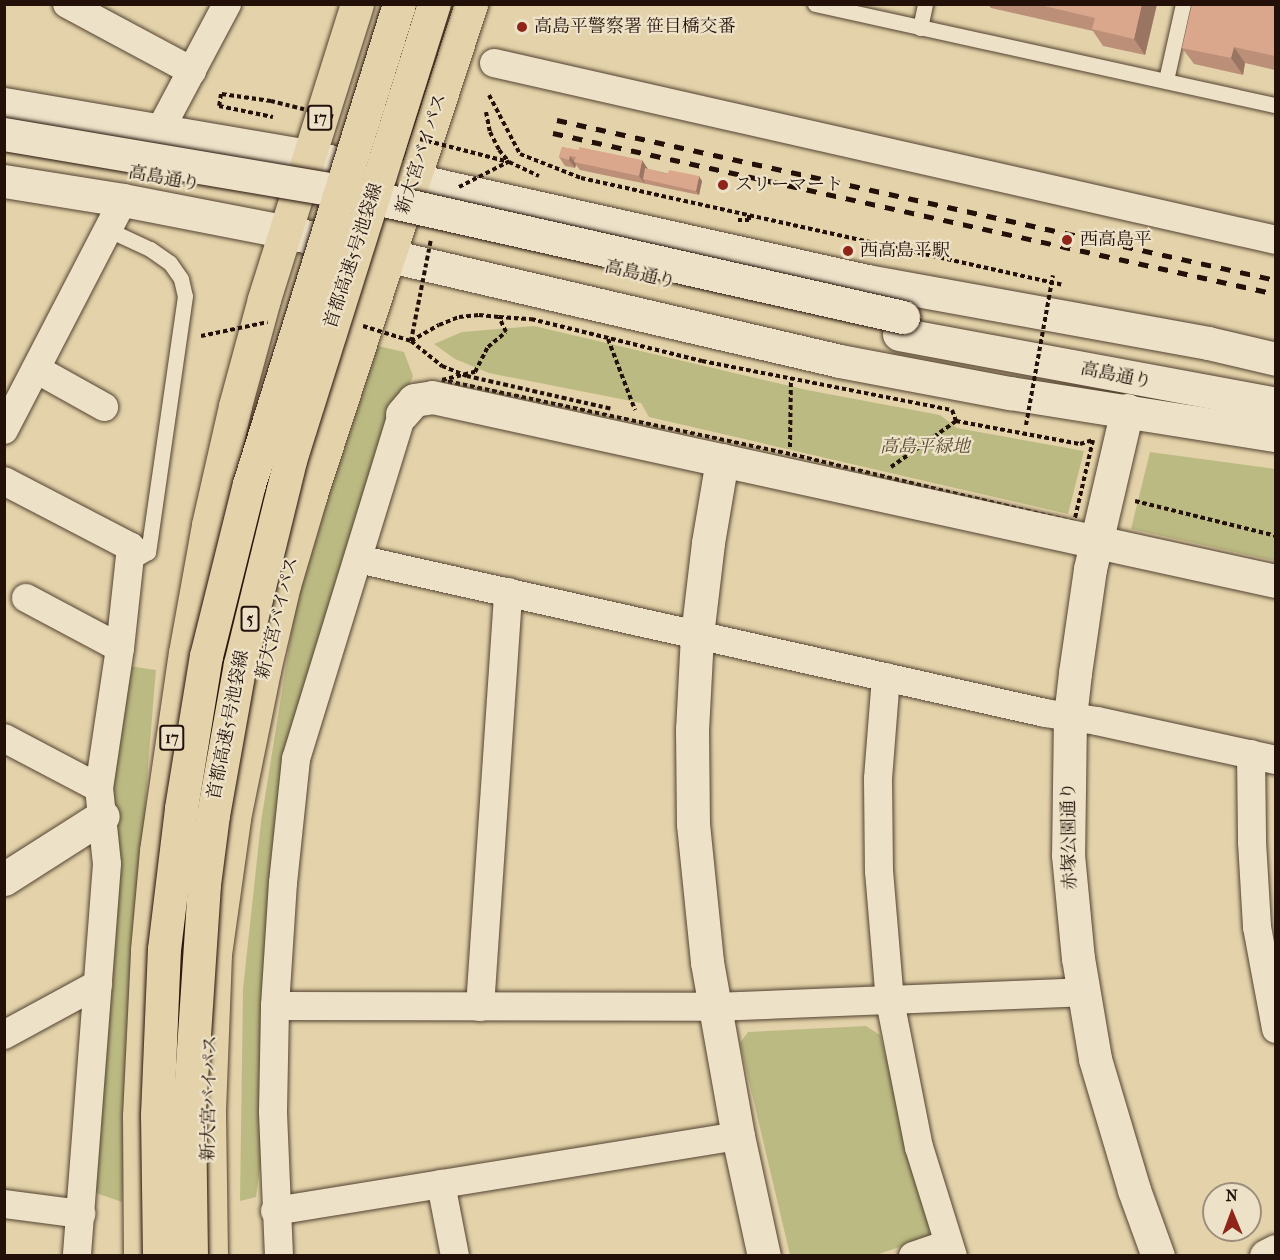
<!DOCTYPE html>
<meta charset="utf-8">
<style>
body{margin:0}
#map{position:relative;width:1280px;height:1260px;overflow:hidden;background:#e4d3aa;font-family:"IM FELL French Canon","Noto Serif JP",serif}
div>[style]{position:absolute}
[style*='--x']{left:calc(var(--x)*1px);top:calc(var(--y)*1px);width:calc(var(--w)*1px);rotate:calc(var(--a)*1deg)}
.green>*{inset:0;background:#bcba83}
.path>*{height:4px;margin-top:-2px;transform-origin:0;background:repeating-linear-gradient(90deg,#231109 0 4.5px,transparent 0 7.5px)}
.roads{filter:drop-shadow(0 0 2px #534231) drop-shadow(0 0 2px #534231)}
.service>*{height:15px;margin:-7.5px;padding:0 7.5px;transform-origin:7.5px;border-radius:7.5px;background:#ede2c8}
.minor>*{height:28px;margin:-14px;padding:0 14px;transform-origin:14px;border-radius:14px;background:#ede2c8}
.tertiary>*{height:33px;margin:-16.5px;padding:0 16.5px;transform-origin:16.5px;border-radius:16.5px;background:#ede2c8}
.secondary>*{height:33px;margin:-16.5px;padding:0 16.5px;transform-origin:16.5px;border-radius:16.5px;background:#ede2c8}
.trunk>*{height:33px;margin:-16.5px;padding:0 16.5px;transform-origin:16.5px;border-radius:16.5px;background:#e4d3aa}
.rail>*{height:4.5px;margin-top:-2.25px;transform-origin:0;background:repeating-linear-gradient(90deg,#231109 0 10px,transparent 0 20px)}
.path-bridge>*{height:4px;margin-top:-2px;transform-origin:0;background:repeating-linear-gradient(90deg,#231109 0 4.5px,transparent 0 7.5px)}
.bridges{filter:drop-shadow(0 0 2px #231109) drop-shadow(0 0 2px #231109)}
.secondary-bridge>*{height:33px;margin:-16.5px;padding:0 16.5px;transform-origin:16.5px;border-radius:16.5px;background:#ede2c8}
.motorway-bridge>*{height:33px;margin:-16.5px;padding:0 16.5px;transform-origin:16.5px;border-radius:16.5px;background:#e4d3aa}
.wall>*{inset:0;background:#bc9078}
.shaded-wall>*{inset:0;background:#997562}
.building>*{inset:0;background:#dba78c}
.dots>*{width:16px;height:16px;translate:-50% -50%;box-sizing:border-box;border:3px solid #ede2c8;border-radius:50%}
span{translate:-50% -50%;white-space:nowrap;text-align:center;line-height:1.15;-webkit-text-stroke:4.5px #ede2c8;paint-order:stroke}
.shield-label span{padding:2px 4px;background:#ede2c8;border:2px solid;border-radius:4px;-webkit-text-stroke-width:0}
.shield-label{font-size:16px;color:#231109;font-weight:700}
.poi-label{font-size:18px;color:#231109}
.left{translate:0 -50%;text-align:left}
.street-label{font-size:18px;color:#231109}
.park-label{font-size:18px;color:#594c34;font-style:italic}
.frame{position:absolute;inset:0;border:6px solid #231109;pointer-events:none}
.north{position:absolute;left:1202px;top:1182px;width:60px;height:60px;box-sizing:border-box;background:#ede2c8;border:2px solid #9c8e7c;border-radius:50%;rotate:359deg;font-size:16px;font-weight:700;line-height:24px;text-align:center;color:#231109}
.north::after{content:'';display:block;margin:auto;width:21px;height:27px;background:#8f2418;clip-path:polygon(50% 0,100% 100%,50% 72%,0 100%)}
</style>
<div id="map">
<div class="green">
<i style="clip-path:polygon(534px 326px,807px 390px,940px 415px,957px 428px,1084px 451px,1068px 514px,649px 417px,641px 403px,489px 373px,455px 359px,434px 344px,462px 332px)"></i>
<i style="clip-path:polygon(374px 345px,404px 352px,413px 376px,391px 432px,293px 752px,264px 1138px,256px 1197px,240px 1201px,243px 989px,261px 822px,293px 622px,331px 468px)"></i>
<i style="clip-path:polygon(1150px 452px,1275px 469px,1275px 561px,1131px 529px)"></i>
<i style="clip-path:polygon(128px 666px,156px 670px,148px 766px,122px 1202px,90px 1191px,105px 784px)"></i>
<i style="clip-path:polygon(866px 1026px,880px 1035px,930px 1229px,929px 1237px,876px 1255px,790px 1255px,740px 1043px,748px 1032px)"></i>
</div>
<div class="path">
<i style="--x:489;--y:95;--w:67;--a:62.3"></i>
<i style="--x:520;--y:154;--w:66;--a:21.5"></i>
<i style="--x:581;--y:178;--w:492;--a:12.5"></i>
<i style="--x:271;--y:101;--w:50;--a:-172"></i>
<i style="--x:221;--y:94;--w:12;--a:99"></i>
<i style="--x:219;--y:106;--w:55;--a:11.5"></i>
<i style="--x:486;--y:112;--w:20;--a:79"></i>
<i style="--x:490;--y:132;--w:20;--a:63"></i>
<i style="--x:499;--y:150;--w:16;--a:50"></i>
<i style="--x:509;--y:162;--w:33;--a:25"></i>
<i style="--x:738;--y:220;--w:11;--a:0"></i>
<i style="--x:749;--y:220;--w:5;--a:-90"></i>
<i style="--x:499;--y:317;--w:32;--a:4"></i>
<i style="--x:531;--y:319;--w:176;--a:13.8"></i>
<i style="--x:702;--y:361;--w:255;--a:11.1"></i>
<i style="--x:952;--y:410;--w:12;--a:70"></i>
<i style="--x:956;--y:421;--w:126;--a:10.5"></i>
<i style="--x:1080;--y:444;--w:14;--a:-17"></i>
<i style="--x:1093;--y:440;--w:84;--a:103"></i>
<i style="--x:1074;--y:522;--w:292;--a:-166.5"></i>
<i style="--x:790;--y:454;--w:356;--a:-168"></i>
<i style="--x:442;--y:380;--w:34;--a:-14"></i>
<i style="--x:475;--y:372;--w:28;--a:-63"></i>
<i style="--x:488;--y:347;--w:23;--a:-40"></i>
<i style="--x:506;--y:332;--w:17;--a:-115"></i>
<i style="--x:608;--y:339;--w:76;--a:69.2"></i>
<i style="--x:411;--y:341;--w:32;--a:-30"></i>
<i style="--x:439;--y:325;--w:22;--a:-22"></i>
<i style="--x:459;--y:317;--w:20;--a:-6"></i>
<i style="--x:479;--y:315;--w:20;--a:6"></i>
<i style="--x:790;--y:447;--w:68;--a:-89.2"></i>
<i style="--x:891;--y:467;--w:80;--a:-35.3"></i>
<i style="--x:1135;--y:501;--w:145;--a:13.9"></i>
</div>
<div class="roads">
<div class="service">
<i style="--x:815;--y:4;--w:472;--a:12.4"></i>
<i style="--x:920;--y:28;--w:25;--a:-78"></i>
<i style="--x:1166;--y:80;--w:78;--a:-77.4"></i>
<i style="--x:109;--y:230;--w:45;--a:24.9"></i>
<i style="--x:150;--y:249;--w:24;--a:35"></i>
<i style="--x:170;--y:263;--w:19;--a:55"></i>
<i style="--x:181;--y:279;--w:17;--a:77"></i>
<i style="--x:185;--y:296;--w:259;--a:98.2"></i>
<i style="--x:148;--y:552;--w:22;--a:150"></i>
</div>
<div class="minor">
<i style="--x:67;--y:4;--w:142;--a:28.2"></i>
<i style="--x:494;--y:63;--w:802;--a:12.75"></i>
<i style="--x:159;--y:132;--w:145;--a:-62"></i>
<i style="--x:36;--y:369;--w:78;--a:29.2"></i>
<i style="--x:4;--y:430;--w:259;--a:-62.6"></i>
<i style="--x:4;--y:481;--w:143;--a:27.5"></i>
<i style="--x:131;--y:547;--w:102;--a:96.2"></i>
<i style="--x:120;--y:648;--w:142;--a:98.5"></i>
<i style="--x:99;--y:788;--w:76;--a:84"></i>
<i style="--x:107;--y:864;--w:393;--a:94.4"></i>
<i style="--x:358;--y:559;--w:704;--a:12.63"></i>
<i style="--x:1045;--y:713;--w:53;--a:8.7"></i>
<i style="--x:1097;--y:721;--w:183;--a:12.3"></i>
<i style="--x:26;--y:598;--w:106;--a:28"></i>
<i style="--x:886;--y:677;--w:102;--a:94.5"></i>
<i style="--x:878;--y:779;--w:92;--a:89.4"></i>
<i style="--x:879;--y:871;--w:130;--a:85.2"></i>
<i style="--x:890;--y:1001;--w:149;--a:78.8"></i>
<i style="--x:919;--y:1147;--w:114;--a:72.7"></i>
<i style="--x:4;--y:738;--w:107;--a:27.8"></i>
<i style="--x:1251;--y:754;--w:88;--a:89.3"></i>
<i style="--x:1252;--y:842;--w:85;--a:86.6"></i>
<i style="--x:1257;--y:927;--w:104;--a:79.4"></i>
<i style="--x:275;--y:1006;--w:439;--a:0.1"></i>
<i style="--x:714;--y:1007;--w:369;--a:-2.3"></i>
<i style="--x:480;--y:1007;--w:416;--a:-86.1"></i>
<i style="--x:4;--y:1035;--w:107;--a:-28.5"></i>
<i style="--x:441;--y:1184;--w:73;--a:79"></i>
<i style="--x:4;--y:1204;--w:78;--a:7.4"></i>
<i style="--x:275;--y:1211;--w:469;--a:-9.2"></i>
<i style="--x:279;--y:1256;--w:144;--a:-92.4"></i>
<i style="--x:273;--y:1112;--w:106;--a:-88.9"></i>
<i style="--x:275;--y:1006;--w:123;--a:-86.3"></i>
<i style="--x:283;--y:883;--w:125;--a:-84"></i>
<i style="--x:296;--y:759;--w:361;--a:-72.9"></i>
<i style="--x:913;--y:1256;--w:37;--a:-19"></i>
</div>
<div class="tertiary">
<i style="--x:1127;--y:410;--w:163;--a:103.1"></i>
<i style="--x:1090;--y:569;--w:105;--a:98.2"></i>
<i style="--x:1075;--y:673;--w:44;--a:96.5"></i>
<i style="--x:1070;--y:717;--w:138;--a:90.8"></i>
<i style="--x:1068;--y:855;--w:103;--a:84.5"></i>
<i style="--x:1078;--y:958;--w:102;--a:80.4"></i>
<i style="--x:1095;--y:1059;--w:137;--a:73.4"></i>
<i style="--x:1134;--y:1190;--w:70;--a:70"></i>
<i style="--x:402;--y:414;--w:18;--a:-49"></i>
<i style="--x:414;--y:400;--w:18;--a:-9"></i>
<i style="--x:432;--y:397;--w:864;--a:12.3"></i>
<i style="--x:722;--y:460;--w:84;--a:99.6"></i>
<i style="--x:708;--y:543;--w:93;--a:96.8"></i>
<i style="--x:697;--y:635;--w:94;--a:93"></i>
<i style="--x:692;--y:729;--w:95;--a:89.4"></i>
<i style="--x:693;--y:824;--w:139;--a:84.2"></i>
<i style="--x:707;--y:962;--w:177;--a:79.9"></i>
<i style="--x:738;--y:1136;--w:123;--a:77.8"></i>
<i style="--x:4;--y:879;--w:117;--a:-32.5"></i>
<i style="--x:1266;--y:1256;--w:11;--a:-27"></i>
</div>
<div class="secondary">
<i style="--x:4;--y:104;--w:307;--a:9.7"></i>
<i style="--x:307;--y:156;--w:574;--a:12.58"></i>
<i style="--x:867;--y:281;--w:347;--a:10.3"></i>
<i style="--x:1208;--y:343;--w:70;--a:13.2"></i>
<i style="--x:4;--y:181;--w:121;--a:9.1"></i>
<i style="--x:123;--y:200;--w:163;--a:11"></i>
<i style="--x:283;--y:231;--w:572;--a:13.14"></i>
<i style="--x:840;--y:361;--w:173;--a:10.7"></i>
<i style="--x:1010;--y:393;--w:269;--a:9"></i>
<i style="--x:899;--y:334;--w:383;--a:10.5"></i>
</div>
<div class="trunk">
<i style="--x:140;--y:1256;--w:140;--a:-90.4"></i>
<i style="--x:139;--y:1116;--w:166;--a:-87.2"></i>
<i style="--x:147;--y:950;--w:99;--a:-84.8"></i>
<i style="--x:156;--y:851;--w:200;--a:-81.7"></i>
<i style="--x:185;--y:653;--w:130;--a:-79.8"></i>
<i style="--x:208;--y:525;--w:122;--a:-77.2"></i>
<i style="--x:235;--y:406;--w:111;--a:-74.8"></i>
<i style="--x:264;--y:299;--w:309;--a:-72.5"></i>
<i style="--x:211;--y:1256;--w:146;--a:-90.8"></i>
<i style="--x:209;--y:1110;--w:156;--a:-87.8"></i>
<i style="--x:215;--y:954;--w:137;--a:-82"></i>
<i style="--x:234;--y:818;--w:151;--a:-78.5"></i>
<i style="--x:264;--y:670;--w:87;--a:-76.8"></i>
<i style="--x:284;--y:585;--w:92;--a:-73.5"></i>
<i style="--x:310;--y:497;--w:519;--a:-71.91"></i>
</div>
</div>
<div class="rail">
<i style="--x:557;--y:120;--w:737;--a:12.55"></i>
<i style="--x:553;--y:133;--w:741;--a:12.55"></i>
</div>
<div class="path-bridge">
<i style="--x:271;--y:101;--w:66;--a:14"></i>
<i style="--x:420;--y:139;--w:92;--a:14.5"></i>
<i style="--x:459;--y:187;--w:55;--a:-27"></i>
<i style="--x:363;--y:326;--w:50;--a:17.4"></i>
<i style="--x:411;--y:341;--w:40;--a:39"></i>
<i style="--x:442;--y:366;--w:27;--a:22"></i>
<i style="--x:467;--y:376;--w:149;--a:12.8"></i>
<i style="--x:201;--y:336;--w:68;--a:-11.8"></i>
<i style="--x:411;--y:341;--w:104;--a:-78.9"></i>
<i style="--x:1026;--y:425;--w:152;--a:-79.8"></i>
</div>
<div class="bridges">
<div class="secondary-bridge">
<i style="--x:4;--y:134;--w:354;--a:9.6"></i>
<i style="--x:353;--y:193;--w:564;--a:12.71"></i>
</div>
<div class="motorway-bridge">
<i style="--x:159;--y:1256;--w:141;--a:-90.8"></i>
<i style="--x:157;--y:1115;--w:166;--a:-87.6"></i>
<i style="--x:164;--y:949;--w:142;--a:-83.1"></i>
<i style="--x:181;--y:808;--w:154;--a:-80.7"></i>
<i style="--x:206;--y:656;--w:177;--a:-76"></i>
<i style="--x:249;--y:484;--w:503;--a:-72.65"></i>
<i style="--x:191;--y:1256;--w:146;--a:-90.8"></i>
<i style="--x:189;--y:1110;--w:226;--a:-86.2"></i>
<i style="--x:204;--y:884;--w:70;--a:-82.6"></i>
<i style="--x:213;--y:815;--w:153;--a:-79.9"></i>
<i style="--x:240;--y:664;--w:210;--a:-76.2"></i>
<i style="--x:290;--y:460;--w:478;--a:-72.5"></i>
</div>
</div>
<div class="wall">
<i style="clip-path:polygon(988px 4px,1157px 4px,1145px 55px,1103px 46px,1093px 31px,991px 8px)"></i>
<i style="clip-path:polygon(1275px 4px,1275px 70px,1245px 63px,1243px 75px,1194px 64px,1182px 48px)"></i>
<i style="clip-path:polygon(562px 147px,648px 169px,702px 181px,699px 195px,580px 170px,576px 165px,575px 168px,565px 166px,559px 157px)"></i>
</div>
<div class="shaded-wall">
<i style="clip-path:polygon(1142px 4px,1157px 4px,1145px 55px,1134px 39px)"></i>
<i style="clip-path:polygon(1234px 47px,1245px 63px,1243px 75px,1231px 58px)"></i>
<i style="clip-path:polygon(570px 156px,576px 164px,575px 168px,569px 160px)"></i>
<i style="clip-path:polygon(642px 160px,648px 169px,643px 179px,645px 184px,639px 176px)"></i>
<i style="clip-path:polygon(699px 176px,702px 181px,699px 195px,696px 191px)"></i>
</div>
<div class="building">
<i style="clip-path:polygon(1036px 4px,1142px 4px,1134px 39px,1092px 29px,1095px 18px)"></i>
<i style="clip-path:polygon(1192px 4px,1275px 4px,1275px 56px,1234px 47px,1231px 58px,1182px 48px)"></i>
<i style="clip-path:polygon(562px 147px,579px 150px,579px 147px,642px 160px,639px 176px,574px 162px,576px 157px,570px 156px,569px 160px,559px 157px)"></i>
<i style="clip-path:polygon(645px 168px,668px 174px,669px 170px,699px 176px,696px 191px,643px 179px)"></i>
</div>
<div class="dots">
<i style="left:522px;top:27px;background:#8f2418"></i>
<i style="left:723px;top:185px;background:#8f2418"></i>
<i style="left:1067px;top:240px;background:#8f2418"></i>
<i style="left:848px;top:251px;background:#8f2418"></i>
</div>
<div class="shield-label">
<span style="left:320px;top:118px">17</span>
<span style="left:250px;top:619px">5</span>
<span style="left:172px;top:738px">17</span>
</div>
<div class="poi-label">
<span class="left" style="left:534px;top:27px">高島平警察署 笹目橋交番</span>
<span class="left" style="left:735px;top:185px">スリーマート</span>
<span class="left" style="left:1080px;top:240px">西高島平</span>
<span class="left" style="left:860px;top:251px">西高島平駅</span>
</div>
<div class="street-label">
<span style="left:422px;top:154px;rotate:-72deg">新大宮バイパス</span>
<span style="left:164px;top:179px;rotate:10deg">高島通り</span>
<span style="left:354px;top:256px;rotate:-72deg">首都高速5号池袋線</span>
<span style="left:640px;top:275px;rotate:13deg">高島通り</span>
<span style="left:1116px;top:376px;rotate:11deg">高島通り</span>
<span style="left:278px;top:618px;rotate:-76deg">新大宮バイパス</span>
<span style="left:229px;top:725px;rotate:-79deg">首都高速5号池袋線</span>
<span style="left:1070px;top:836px;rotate:-91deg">赤塚公園通り</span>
<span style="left:210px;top:1098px;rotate:-89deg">新大宮バイパス</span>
</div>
<div class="park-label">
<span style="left:925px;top:447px">高島平緑地</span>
</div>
<div class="frame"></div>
<div class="north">N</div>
</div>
